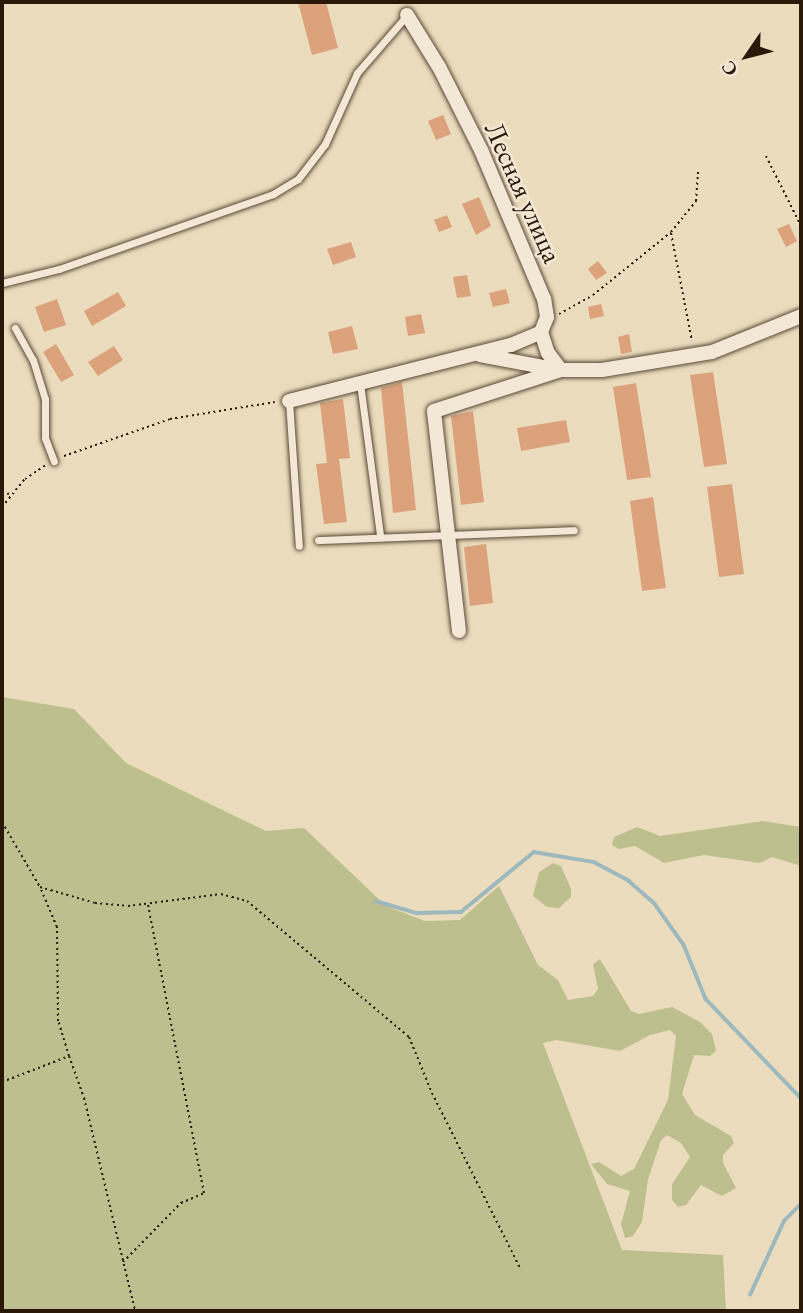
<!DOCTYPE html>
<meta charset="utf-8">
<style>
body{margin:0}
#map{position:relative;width:803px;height:1313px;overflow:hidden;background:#ecdcbe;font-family:"EB Garamond",serif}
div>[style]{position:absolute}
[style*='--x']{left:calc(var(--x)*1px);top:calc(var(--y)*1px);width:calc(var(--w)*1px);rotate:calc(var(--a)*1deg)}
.green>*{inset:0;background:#bebf8e}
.stream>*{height:3.5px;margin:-1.75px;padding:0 1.75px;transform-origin:1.75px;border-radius:1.75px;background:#9eb9bd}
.building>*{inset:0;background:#dba27c}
.path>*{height:2px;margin-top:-1px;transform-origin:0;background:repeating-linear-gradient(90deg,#2a1808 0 2px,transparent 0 5.5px)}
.roads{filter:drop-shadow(0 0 2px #5a4936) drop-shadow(0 0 2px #5a4936)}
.service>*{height:7px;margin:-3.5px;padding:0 3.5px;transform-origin:3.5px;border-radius:3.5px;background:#f3e8d5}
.minor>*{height:14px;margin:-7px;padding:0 7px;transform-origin:7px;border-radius:7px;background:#f3e8d5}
span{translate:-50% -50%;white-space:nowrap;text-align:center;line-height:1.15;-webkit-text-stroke:5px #f3e8d5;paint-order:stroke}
.street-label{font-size:28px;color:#2a1808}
.frame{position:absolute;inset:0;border:4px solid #2a1808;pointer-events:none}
.north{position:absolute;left:712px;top:21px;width:70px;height:70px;-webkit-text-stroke:5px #f3e8d5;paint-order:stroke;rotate:235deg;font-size:19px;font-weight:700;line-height:28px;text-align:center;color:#2a1808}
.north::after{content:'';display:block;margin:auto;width:24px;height:32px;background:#2a1808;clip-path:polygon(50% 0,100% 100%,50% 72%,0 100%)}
</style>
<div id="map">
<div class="green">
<i style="clip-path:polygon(2px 697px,74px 709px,126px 763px,266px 831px,304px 828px,386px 906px,425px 921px,460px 920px,499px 886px,538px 965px,558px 980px,568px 1000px,593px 996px,598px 989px,593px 964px,600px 959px,631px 1011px,639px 1014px,672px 1007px,700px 1022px,712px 1034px,716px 1051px,710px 1056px,694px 1055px,682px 1094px,695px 1115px,731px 1136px,734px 1143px,723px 1155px,723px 1163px,736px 1188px,722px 1196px,701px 1185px,686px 1205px,678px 1207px,672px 1200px,672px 1184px,690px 1157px,681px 1143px,667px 1135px,661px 1140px,648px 1179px,642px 1222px,633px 1236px,625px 1238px,621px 1224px,630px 1191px,607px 1184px,591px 1164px,599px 1162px,621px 1176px,634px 1169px,668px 1100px,676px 1036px,670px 1030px,650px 1035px,620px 1051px,556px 1040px,543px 1043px,622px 1250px,723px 1255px,726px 1311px,2px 1311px)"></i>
<i style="clip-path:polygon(763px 821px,801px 827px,801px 866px,772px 857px,760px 863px,704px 855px,664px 863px,635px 846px,619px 849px,612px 845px,614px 837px,637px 827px,660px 836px)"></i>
<i style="clip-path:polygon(553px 863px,561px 866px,571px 889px,571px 897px,559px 908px,547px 907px,533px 896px,539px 872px)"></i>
</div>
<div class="stream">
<i style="--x:376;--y:901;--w:42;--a:16.7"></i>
<i style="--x:416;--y:913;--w:45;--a:-1.3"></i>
<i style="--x:461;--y:912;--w:94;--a:-39.4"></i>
<i style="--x:534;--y:852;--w:61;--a:9.5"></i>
<i style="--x:594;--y:862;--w:40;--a:28"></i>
<i style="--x:629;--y:881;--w:35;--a:41"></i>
<i style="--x:655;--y:904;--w:50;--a:54.7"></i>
<i style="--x:684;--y:945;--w:58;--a:67.8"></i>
<i style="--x:706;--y:999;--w:137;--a:46.2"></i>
<i style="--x:750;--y:1295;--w:81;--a:-65.3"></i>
<i style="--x:784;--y:1221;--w:24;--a:-45"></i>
</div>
<div class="building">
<i style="clip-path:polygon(298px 2px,326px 2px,338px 48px,312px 55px)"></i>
<i style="clip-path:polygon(443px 115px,451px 134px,436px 140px,428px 121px)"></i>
<i style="clip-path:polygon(479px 197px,491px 226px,476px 235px,462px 204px)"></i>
<i style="clip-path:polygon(447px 215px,452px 227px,439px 232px,434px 220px)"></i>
<i style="clip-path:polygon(789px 224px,797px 241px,786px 247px,777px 229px)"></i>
<i style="clip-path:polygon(351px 242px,356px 257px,333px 265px,327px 249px)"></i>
<i style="clip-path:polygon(598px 261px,607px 273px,596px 280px,588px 269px)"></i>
<i style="clip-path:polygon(467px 275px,471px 296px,457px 298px,453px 277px)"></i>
<i style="clip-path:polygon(506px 289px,510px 303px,493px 307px,489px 293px)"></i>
<i style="clip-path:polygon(118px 292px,126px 306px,92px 326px,84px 311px)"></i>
<i style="clip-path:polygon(57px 299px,66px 325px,44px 332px,35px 307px)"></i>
<i style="clip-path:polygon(601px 304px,604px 316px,590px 319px,588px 307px)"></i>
<i style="clip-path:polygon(421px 314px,425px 333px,408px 336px,405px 317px)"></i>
<i style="clip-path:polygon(352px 326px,358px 349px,333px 354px,328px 332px)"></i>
<i style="clip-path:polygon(629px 334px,632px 352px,621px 354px,618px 337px)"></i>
<i style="clip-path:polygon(56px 344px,74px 375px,61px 382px,43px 352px)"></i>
<i style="clip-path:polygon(114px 346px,123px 360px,98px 376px,88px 362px)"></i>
<i style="clip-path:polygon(713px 372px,727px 464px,704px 467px,690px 375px)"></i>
<i style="clip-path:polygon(402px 382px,416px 510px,393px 513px,381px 388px)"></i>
<i style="clip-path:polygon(636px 383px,651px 477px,627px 480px,613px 387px)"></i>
<i style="clip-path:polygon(343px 399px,350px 458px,339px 459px,347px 522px,324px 524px,316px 464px,327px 463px,320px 403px)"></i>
<i style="clip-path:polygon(473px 411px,484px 502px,461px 505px,451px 416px)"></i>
<i style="clip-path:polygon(566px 420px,570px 442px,521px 451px,517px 428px)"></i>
<i style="clip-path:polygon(732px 484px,744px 574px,719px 577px,707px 487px)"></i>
<i style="clip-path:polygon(653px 497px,666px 588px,642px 591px,630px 501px)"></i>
<i style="clip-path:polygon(486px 544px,493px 603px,470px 606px,464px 547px)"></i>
</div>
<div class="path">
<i style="--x:766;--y:156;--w:78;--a:63.4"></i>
<i style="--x:671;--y:233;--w:110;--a:79"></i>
<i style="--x:559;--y:314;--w:39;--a:-29"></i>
<i style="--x:593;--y:295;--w:100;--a:-38.9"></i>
<i style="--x:671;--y:232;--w:40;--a:-51"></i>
<i style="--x:696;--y:201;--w:30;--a:-86"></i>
<i style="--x:64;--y:456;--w:112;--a:-19.2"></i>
<i style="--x:170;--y:419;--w:106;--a:-9.2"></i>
<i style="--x:2;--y:493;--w:9;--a:6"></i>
<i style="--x:2;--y:507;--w:36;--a:-51"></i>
<i style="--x:25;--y:479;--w:25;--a:-34"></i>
<i style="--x:2;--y:822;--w:75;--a:59.7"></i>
<i style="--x:40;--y:887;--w:57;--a:16.2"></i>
<i style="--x:95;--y:903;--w:33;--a:5"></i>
<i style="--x:128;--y:906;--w:94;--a:-7.4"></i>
<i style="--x:221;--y:894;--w:27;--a:15"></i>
<i style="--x:247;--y:901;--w:212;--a:40"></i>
<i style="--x:409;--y:1037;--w:61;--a:67.7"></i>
<i style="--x:432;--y:1093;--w:198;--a:63.3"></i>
<i style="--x:69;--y:1056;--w:45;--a:70.3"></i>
<i style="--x:84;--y:1098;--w:219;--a:76.5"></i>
<i style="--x:2;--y:1082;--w:72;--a:-21.2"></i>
<i style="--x:69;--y:1056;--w:37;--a:-107"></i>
<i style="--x:58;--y:1021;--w:94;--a:-90.6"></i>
<i style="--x:57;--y:927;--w:43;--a:-113"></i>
<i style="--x:123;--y:1262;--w:83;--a:-45.5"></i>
<i style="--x:181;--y:1203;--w:25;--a:-23"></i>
<i style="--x:204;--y:1193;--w:294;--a:-101"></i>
</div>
<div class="roads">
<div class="service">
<i style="--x:2;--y:283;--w:59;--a:-13.8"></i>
<i style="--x:59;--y:269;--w:227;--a:-19.3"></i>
<i style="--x:273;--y:194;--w:29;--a:-31"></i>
<i style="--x:298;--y:179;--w:44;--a:-52.4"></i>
<i style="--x:325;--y:144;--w:78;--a:-65.7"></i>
<i style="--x:357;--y:73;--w:77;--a:-49.2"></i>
<i style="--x:15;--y:328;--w:37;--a:61"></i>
<i style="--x:33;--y:360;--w:41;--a:72.9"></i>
<i style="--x:45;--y:399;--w:39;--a:90"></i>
<i style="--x:45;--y:438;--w:25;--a:69"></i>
<i style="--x:360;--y:383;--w:153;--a:82.5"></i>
<i style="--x:289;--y:401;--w:145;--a:86.1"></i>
<i style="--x:318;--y:540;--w:256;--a:-2.2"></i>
</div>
<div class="minor">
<i style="--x:541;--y:332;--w:22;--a:72"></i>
<i style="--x:548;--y:353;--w:21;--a:53"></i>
<i style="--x:480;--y:355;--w:80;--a:10.8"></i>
<i style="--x:289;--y:401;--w:229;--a:-14.2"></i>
<i style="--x:511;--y:345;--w:33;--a:-23"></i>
<i style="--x:541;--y:332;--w:16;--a:-68"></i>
<i style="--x:547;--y:317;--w:18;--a:-99"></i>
<i style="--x:544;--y:299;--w:160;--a:-112.9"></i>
<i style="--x:482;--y:152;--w:95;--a:-116.8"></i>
<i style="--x:439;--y:67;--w:61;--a:-121.6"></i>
<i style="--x:459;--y:631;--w:221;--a:-96.5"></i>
<i style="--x:434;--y:411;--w:133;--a:-17.9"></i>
<i style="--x:561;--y:370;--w:41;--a:0"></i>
<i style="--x:602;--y:370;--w:111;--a:-9.3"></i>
<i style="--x:712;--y:352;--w:96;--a:-22"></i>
</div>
</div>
<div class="street-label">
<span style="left:524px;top:192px;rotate:66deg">Лесная улица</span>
</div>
<div class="frame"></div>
<div class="north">С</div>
</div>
